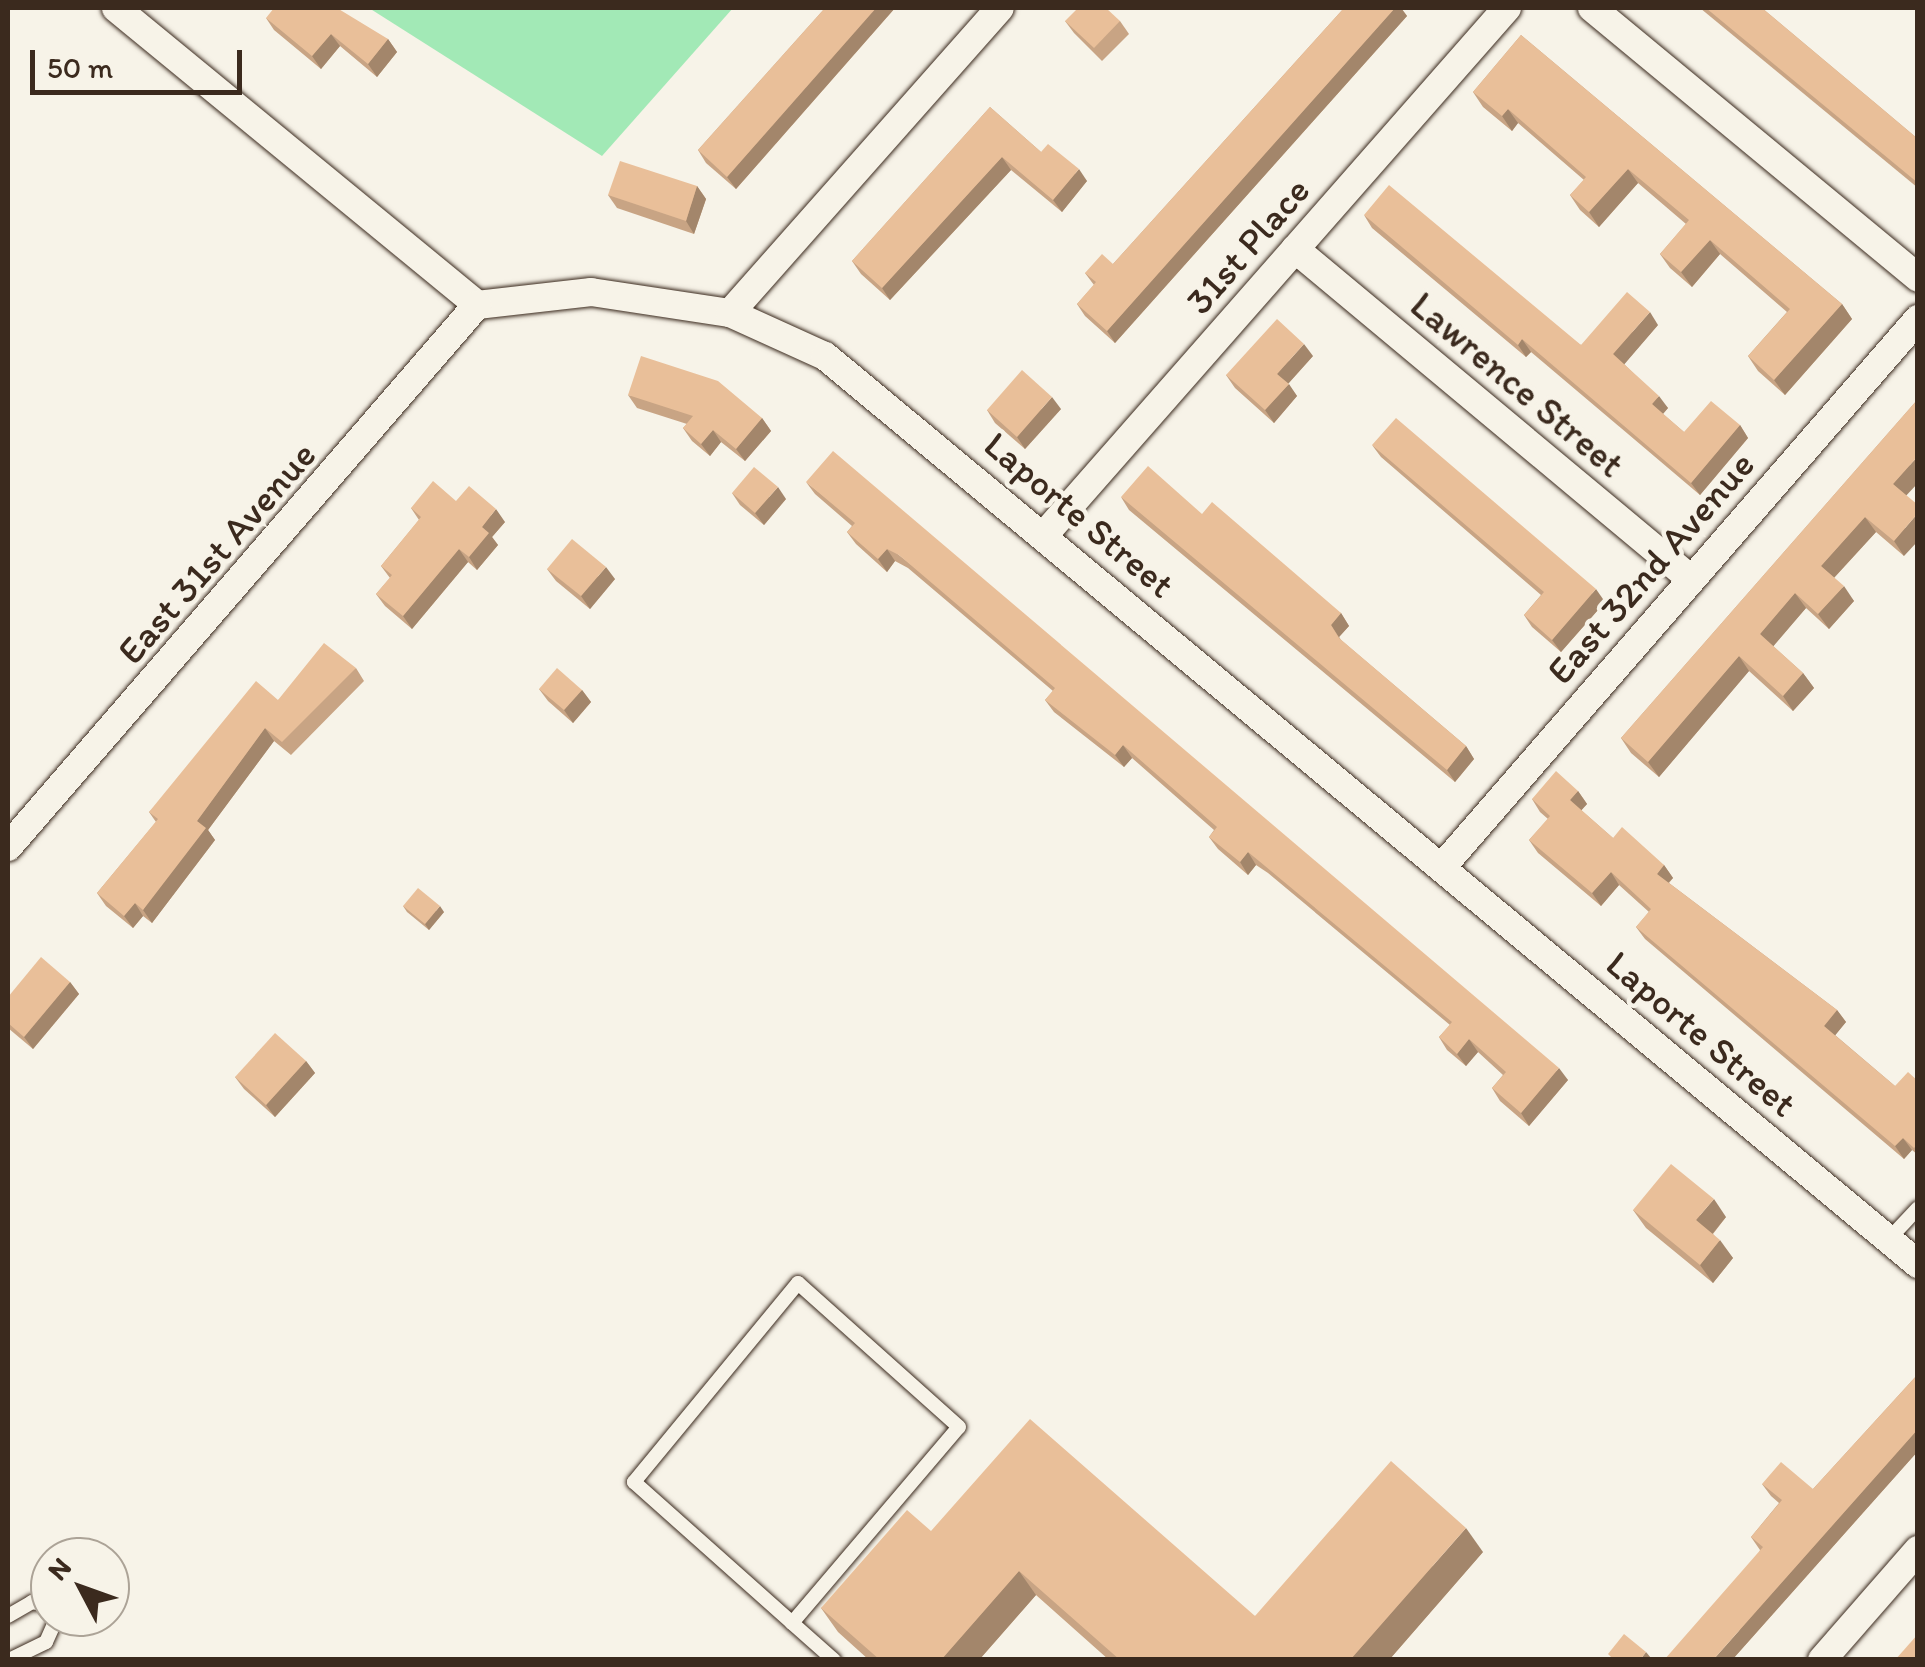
<!DOCTYPE html>
<style>
body{margin:0}
#map{position:relative;width:1925px;height:1667px;overflow:hidden;background:#f7f3e8;font-family:Itim,sans-serif}
div>[style]{position:absolute}
[style*='--x']{left:calc(var(--x)*1px);top:calc(var(--y)*1px);width:calc(var(--w)*1px);rotate:calc(var(--a)*1deg)}
.green>*{inset:0;background:#a2e9b6}
.roads{filter:drop-shadow(0 0 2px #3b2a1e) drop-shadow(0 0 2px #3b2a1e)}
.service>*{height:14px;margin:-7px;padding:0 7px;transform-origin:7px;border-radius:7px;background:#f7f3e8}
.minor>*{height:28px;margin:-14px;padding:0 14px;transform-origin:14px;border-radius:14px;background:#f7f3e8}
.wall>*{inset:0;background:#c8a484}
.shaded-wall>*{inset:0;background:#a3866b}
.building>*{inset:0;background:#e9bf99}
span{translate:-50% -50%;white-space:nowrap;text-align:center;line-height:1.15;-webkit-text-stroke:9px #f7f3e8;paint-order:stroke}
.street-label{font-size:38px;color:#3b2a1e}
.frame{position:absolute;inset:0;border:10px solid #3b2a1e;pointer-events:none}
.north{position:absolute;left:30px;top:1537px;width:100px;height:100px;box-sizing:border-box;background:#f7f3e8;border:2px solid #aca397;border-radius:50%;rotate:311deg;font-size:28px;font-weight:700;line-height:40px;text-align:center;color:#3b2a1e}
.north::after{content:'';display:block;margin:auto;width:35px;height:45px;background:#3b2a1e;clip-path:polygon(50% 0,100% 100%,50% 72%,0 100%)}
.scale{position:absolute;left:30px;top:50px;width:212px;height:45px;box-sizing:border-box;border:5px solid #3b2a1e;border-top:0;padding-left:12px;font-size:30px;line-height:35px;white-space:nowrap;color:#3b2a1e;-webkit-text-stroke:8px #f7f3e8;paint-order:stroke}
</style>
<div id="map">
<div class="green">
<i style="clip-path:polygon(369px 8px,733px 8px,602px 156px)"></i>
</div>
<div class="roads">
<div class="service">
<i style="--x:1889;--y:1239;--w:42;--a:-46.9"></i>
<i style="--x:8;--y:1616;--w:28;--a:-30"></i>
<i style="--x:32;--y:1602;--w:18;--a:13"></i>
<i style="--x:792;--y:1623;--w:257;--a:-49.6"></i>
<i style="--x:959;--y:1427;--w:216;--a:-138.2"></i>
<i style="--x:798;--y:1283;--w:258;--a:129.5"></i>
<i style="--x:634;--y:1482;--w:212;--a:41.7"></i>
<i style="--x:792;--y:1623;--w:56;--a:41.4"></i>
<i style="--x:9;--y:1660;--w:41;--a:-25.9"></i>
<i style="--x:46;--y:1642;--w:27;--a:-66"></i>
</div>
<div class="minor">
<i style="--x:116;--y:8;--w:467;--a:39.4"></i>
<i style="--x:477;--y:305;--w:115;--a:-6.5"></i>
<i style="--x:591;--y:292;--w:141;--a:8.6"></i>
<i style="--x:730;--y:313;--w:104;--a:24.4"></i>
<i style="--x:825;--y:356;--w:1421;--a:39.72"></i>
<i style="--x:1592;--y:8;--w:423;--a:39.6"></i>
<i style="--x:1295;--y:249;--w:515;--a:39.81"></i>
<i style="--x:730;--y:313;--w:407;--a:-48.5"></i>
<i style="--x:1045;--y:534;--w:700;--a:-48.71"></i>
<i style="--x:8;--y:847;--w:717;--a:-49.13"></i>
<i style="--x:1442;--y:867;--w:726;--a:-49.02"></i>
<i style="--x:1822;--y:1660;--w:146;--a:-48.9"></i>
</div>
</div>
<div class="wall">
<i style="clip-path:polygon(825px 8px,895px 8px,736px 189px,706px 163px,698px 150px)"></i>
<i style="clip-path:polygon(1344px 8px,1401px 8px,1407px 16px,1115px 343px,1085px 316px,1077px 304px,1094px 285px,1085px 273px,1113px 264px)"></i>
<i style="clip-path:polygon(1700px 8px,1762px 8px,1918px 139px,1918px 188px)"></i>
<i style="clip-path:polygon(266px 18px,388px 39px,397px 52px,377px 77px,340px 46px,321px 69px,274px 30px)"></i>
<i style="clip-path:polygon(1065px 21px,1120px 21px,1129px 34px,1102px 61px,1074px 33px)"></i>
<i style="clip-path:polygon(1521px 35px,1842px 304px,1852px 319px,1785px 395px,1758px 371px,1748px 356px,1787px 312px,1720px 254px,1692px 287px,1670px 268px,1660px 254px,1686px 224px,1638px 183px,1599px 227px,1580px 210px,1570px 195px,1584px 180px,1518px 123px,1512px 131px,1483px 107px,1473px 92px)"></i>
<i style="clip-path:polygon(990px 107px,1041px 152px,1087px 181px,1062px 212px,1011px 170px,890px 300px,861px 274px,852px 261px)"></i>
<i style="clip-path:polygon(697px 186px,706px 199px,694px 234px,617px 208px,608px 195px)"></i>
<i style="clip-path:polygon(1364px 215px,1581px 345px,1658px 325px,1624px 364px,1668px 408px,1663px 414px,1684px 432px,1740px 425px,1748px 438px,1700px 495px,1531px 352px,1526px 357px,1372px 228px)"></i>
<i style="clip-path:polygon(1313px 356px,1288px 384px,1297px 396px,1274px 423px,1235px 388px,1226px 375px)"></i>
<i style="clip-path:polygon(628px 395px,762px 418px,771px 431px,745px 461px,721px 442px,710px 456px,692px 441px,683px 428px,687px 424px,637px 408px)"></i>
<i style="clip-path:polygon(1918px 399px,1906px 496px,1904px 556px,1876px 532px,1834px 578px,1854px 601px,1829px 629px,1806px 608px,1773px 646px,1803px 673px,1814px 688px,1793px 711px,1749px 671px,1659px 777px,1631px 753px,1621px 738px)"></i>
<i style="clip-path:polygon(1061px 409px,1025px 449px,995px 423px,987px 410px)"></i>
<i style="clip-path:polygon(1372px 445px,1605px 602px,1561px 652px,1532px 627px,1524px 615px,1541px 595px,1381px 457px)"></i>
<i style="clip-path:polygon(806px 482px,1568px 1080px,1529px 1126px,1500px 1101px,1492px 1088px,1503px 1075px,1478px 1052px,1466px 1066px,1447px 1050px,1439px 1037px,1450px 1025px,1268px 873px,1256px 865px,1248px 875px,1218px 849px,1209px 837px,1214px 830px,1132px 758px,1124px 767px,1054px 712px,1045px 700px,1053px 691px,908px 568px,895px 561px,887px 572px,856px 544px,847px 532px,852px 526px,815px 494px)"></i>
<i style="clip-path:polygon(732px 493px,786px 499px,764px 525px,740px 505px)"></i>
<i style="clip-path:polygon(1121px 497px,1341px 613px,1349px 626px,1339px 637px,1341px 640px,1466px 746px,1474px 759px,1455px 782px,1129px 510px)"></i>
<i style="clip-path:polygon(456px 501px,505px 522px,492px 537px,498px 545px,477px 570px,468px 562px,412px 629px,385px 606px,376px 594px,390px 578px,381px 566px,419px 520px,411px 508px)"></i>
<i style="clip-path:polygon(547px 569px,615px 579px,590px 609px,556px 581px)"></i>
<i style="clip-path:polygon(356px 668px,364px 681px,291px 755px,274px 741px,208px 830px,215px 840px,152px 923px,143px 916px,133px 928px,106px 906px,97px 893px,156px 822px,149px 812px,278px 700px)"></i>
<i style="clip-path:polygon(539px 689px,582px 690px,591px 702px,573px 723px,548px 701px)"></i>
<i style="clip-path:polygon(1578px 791px,1587px 804px,1581px 810px,1613px 838px,1664px 865px,1673px 878px,1669px 883px,1837px 1010px,1846px 1022px,1835px 1035px,1895px 1086px,1918px 1081px,1918px 1155px,1912px 1150px,1904px 1159px,1645px 939px,1636px 927px,1649px 912px,1619px 885px,1601px 906px,1538px 853px,1529px 840px,1548px 819px,1540px 812px,1532px 799px)"></i>
<i style="clip-path:polygon(403px 906px,444px 912px,429px 930px,407px 912px)"></i>
<i style="clip-path:polygon(70px 982px,79px 994px,33px 1049px,8px 1028px,8px 997px)"></i>
<i style="clip-path:polygon(306px 1061px,315px 1073px,275px 1117px,244px 1089px,235px 1077px)"></i>
<i style="clip-path:polygon(1633px 1210px,1726px 1217px,1713px 1234px,1733px 1258px,1713px 1283px,1646px 1228px)"></i>
<i style="clip-path:polygon(1918px 1374px,1918px 1451px,1732px 1660px,1760px 1550px,1751px 1537px,1779px 1503px,1771px 1496px,1762px 1484px,1813px 1489px)"></i>
<i style="clip-path:polygon(931px 1531px,1255px 1616px,1483px 1552px,1389px 1660px,1109px 1660px,1036px 1595px,979px 1660px,869px 1660px,838px 1632px,821px 1608px)"></i>
</div>
<div class="shaded-wall">
<i style="clip-path:polygon(876px 8px,895px 8px,736px 189px,727px 177px)"></i>
<i style="clip-path:polygon(1395px 8px,1401px 8px,1407px 16px,1115px 343px,1107px 331px)"></i>
<i style="clip-path:polygon(331px 34px,340px 46px,321px 69px,312px 56px)"></i>
<i style="clip-path:polygon(388px 39px,397px 52px,377px 77px,368px 64px)"></i>
<i style="clip-path:polygon(1508px 109px,1518px 123px,1512px 131px,1502px 116px)"></i>
<i style="clip-path:polygon(1002px 157px,1011px 170px,890px 300px,882px 288px)"></i>
<i style="clip-path:polygon(1079px 169px,1087px 181px,1062px 212px,1053px 200px)"></i>
<i style="clip-path:polygon(1628px 169px,1638px 183px,1599px 227px,1589px 212px)"></i>
<i style="clip-path:polygon(697px 186px,706px 199px,694px 234px,686px 221px)"></i>
<i style="clip-path:polygon(1710px 240px,1720px 254px,1692px 287px,1681px 272px)"></i>
<i style="clip-path:polygon(1842px 304px,1852px 319px,1785px 395px,1774px 380px)"></i>
<i style="clip-path:polygon(1650px 312px,1658px 325px,1622px 367px,1613px 354px)"></i>
<i style="clip-path:polygon(1522px 339px,1531px 352px,1526px 357px,1518px 345px)"></i>
<i style="clip-path:polygon(1304px 344px,1313px 356px,1286px 386px,1277px 374px)"></i>
<i style="clip-path:polygon(1289px 384px,1297px 396px,1274px 423px,1265px 410px)"></i>
<i style="clip-path:polygon(1659px 396px,1668px 408px,1661px 416px,1652px 404px)"></i>
<i style="clip-path:polygon(1052px 397px,1061px 409px,1025px 449px,1017px 437px)"></i>
<i style="clip-path:polygon(762px 418px,771px 431px,745px 461px,736px 449px)"></i>
<i style="clip-path:polygon(1740px 425px,1748px 438px,1700px 495px,1691px 483px)"></i>
<i style="clip-path:polygon(713px 430px,721px 442px,710px 456px,701px 444px)"></i>
<i style="clip-path:polygon(1918px 456px,1918px 483px,1903px 499px,1893px 484px)"></i>
<i style="clip-path:polygon(778px 487px,786px 499px,764px 525px,755px 513px)"></i>
<i style="clip-path:polygon(496px 509px,505px 522px,492px 537px,498px 545px,477px 570px,469px 557px,482px 527px)"></i>
<i style="clip-path:polygon(1918px 513px,1918px 541px,1904px 556px,1894px 541px)"></i>
<i style="clip-path:polygon(1865px 517px,1876px 532px,1831px 581px,1821px 566px)"></i>
<i style="clip-path:polygon(459px 549px,468px 562px,412px 629px,403px 616px)"></i>
<i style="clip-path:polygon(887px 549px,895px 561px,887px 572px,878px 559px)"></i>
<i style="clip-path:polygon(606px 567px,615px 579px,590px 609px,581px 596px)"></i>
<i style="clip-path:polygon(1844px 586px,1854px 601px,1829px 629px,1818px 614px)"></i>
<i style="clip-path:polygon(1596px 589px,1605px 602px,1561px 652px,1552px 640px)"></i>
<i style="clip-path:polygon(1795px 593px,1806px 608px,1771px 649px,1760px 634px)"></i>
<i style="clip-path:polygon(1341px 613px,1349px 626px,1339px 637px,1348px 651px,1331px 625px)"></i>
<i style="clip-path:polygon(1739px 656px,1749px 671px,1659px 777px,1648px 762px)"></i>
<i style="clip-path:polygon(1803px 673px,1814px 688px,1793px 711px,1783px 696px)"></i>
<i style="clip-path:polygon(582px 690px,591px 702px,573px 723px,564px 710px)"></i>
<i style="clip-path:polygon(265px 728px,274px 741px,208px 830px,215px 840px,152px 923px,143px 910px,197px 821px)"></i>
<i style="clip-path:polygon(1123px 745px,1132px 758px,1124px 767px,1115px 755px)"></i>
<i style="clip-path:polygon(1466px 746px,1474px 759px,1455px 782px,1447px 770px)"></i>
<i style="clip-path:polygon(1578px 791px,1587px 804px,1579px 813px,1570px 800px)"></i>
<i style="clip-path:polygon(1248px 852px,1256px 865px,1248px 875px,1240px 862px)"></i>
<i style="clip-path:polygon(1664px 865px,1673px 878px,1665px 886px,1657px 874px)"></i>
<i style="clip-path:polygon(1611px 872px,1619px 885px,1601px 906px,1592px 893px)"></i>
<i style="clip-path:polygon(135px 903px,143px 916px,133px 928px,124px 916px)"></i>
<i style="clip-path:polygon(440px 906px,444px 912px,429px 930px,425px 924px)"></i>
<i style="clip-path:polygon(70px 982px,79px 994px,33px 1049px,24px 1037px)"></i>
<i style="clip-path:polygon(1837px 1010px,1846px 1022px,1833px 1038px,1824px 1026px)"></i>
<i style="clip-path:polygon(1469px 1039px,1478px 1052px,1466px 1066px,1457px 1054px)"></i>
<i style="clip-path:polygon(306px 1061px,315px 1073px,275px 1117px,266px 1105px)"></i>
<i style="clip-path:polygon(1559px 1068px,1568px 1080px,1529px 1126px,1521px 1113px)"></i>
<i style="clip-path:polygon(1903px 1138px,1912px 1150px,1904px 1159px,1895px 1146px)"></i>
<i style="clip-path:polygon(1714px 1199px,1726px 1217px,1709px 1238px,1696px 1220px)"></i>
<i style="clip-path:polygon(1720px 1240px,1733px 1258px,1713px 1283px,1700px 1265px)"></i>
<i style="clip-path:polygon(1918px 1429px,1918px 1451px,1732px 1660px,1713px 1660px)"></i>
<i style="clip-path:polygon(1466px 1528px,1483px 1552px,1389px 1660px,1350px 1660px)"></i>
<i style="clip-path:polygon(1019px 1571px,1036px 1595px,979px 1660px,941px 1660px)"></i>
<i style="clip-path:polygon(1646px 1652px,1651px 1658px,1650px 1660px,1640px 1660px)"></i>
</div>
<div class="building">
<i style="clip-path:polygon(274px 8px,337px 8px,388px 39px,368px 64px,331px 34px,312px 56px,266px 18px)"></i>
<i style="clip-path:polygon(825px 8px,876px 8px,727px 177px,698px 150px)"></i>
<i style="clip-path:polygon(1078px 8px,1106px 8px,1120px 21px,1094px 48px,1065px 21px)"></i>
<i style="clip-path:polygon(1344px 8px,1395px 8px,1107px 331px,1077px 304px,1096px 282px,1085px 273px,1102px 254px,1113px 264px)"></i>
<i style="clip-path:polygon(1706px 8px,1762px 8px,1918px 139px,1918px 183px)"></i>
<i style="clip-path:polygon(1521px 35px,1842px 304px,1774px 380px,1748px 356px,1790px 309px,1710px 240px,1681px 272px,1660px 254px,1689px 220px,1628px 169px,1589px 212px,1570px 195px,1586px 177px,1508px 109px,1502px 116px,1473px 92px)"></i>
<i style="clip-path:polygon(990px 107px,1041px 152px,1048px 144px,1079px 169px,1053px 200px,1002px 157px,882px 288px,852px 261px)"></i>
<i style="clip-path:polygon(620px 161px,697px 186px,686px 221px,608px 195px)"></i>
<i style="clip-path:polygon(1389px 185px,1581px 345px,1627px 292px,1650px 312px,1613px 354px,1659px 396px,1652px 404px,1684px 432px,1711px 401px,1740px 425px,1691px 483px,1522px 339px,1518px 345px,1364px 215px)"></i>
<i style="clip-path:polygon(1277px 319px,1304px 344px,1277px 374px,1289px 384px,1265px 410px,1226px 375px)"></i>
<i style="clip-path:polygon(641px 356px,718px 381px,762px 418px,736px 449px,713px 430px,701px 444px,683px 428px,693px 416px,628px 395px)"></i>
<i style="clip-path:polygon(1022px 370px,1052px 397px,1017px 437px,987px 410px)"></i>
<i style="clip-path:polygon(1918px 399px,1918px 456px,1893px 484px,1918px 505px,1918px 513px,1894px 541px,1865px 517px,1821px 566px,1844px 586px,1818px 614px,1795px 593px,1760px 634px,1803px 673px,1783px 696px,1739px 656px,1648px 762px,1621px 738px)"></i>
<i style="clip-path:polygon(1396px 418px,1596px 589px,1552px 640px,1524px 615px,1544px 592px,1372px 445px)"></i>
<i style="clip-path:polygon(833px 451px,1559px 1068px,1521px 1113px,1492px 1088px,1506px 1072px,1469px 1039px,1457px 1054px,1439px 1037px,1452px 1022px,1259px 861px,1248px 852px,1240px 862px,1209px 837px,1217px 827px,1123px 745px,1115px 755px,1045px 700px,1055px 688px,899px 555px,887px 549px,878px 559px,847px 532px,855px 523px,806px 482px)"></i>
<i style="clip-path:polygon(1148px 466px,1202px 514px,1212px 502px,1341px 613px,1331px 625px,1339px 638px,1466px 746px,1447px 770px,1121px 497px)"></i>
<i style="clip-path:polygon(754px 467px,778px 487px,755px 513px,732px 493px)"></i>
<i style="clip-path:polygon(433px 481px,456px 501px,469px 486px,496px 509px,482px 527px,489px 533px,469px 557px,459px 549px,403px 616px,376px 594px,392px 575px,381px 566px,421px 517px,411px 508px)"></i>
<i style="clip-path:polygon(572px 539px,606px 567px,581px 596px,547px 569px)"></i>
<i style="clip-path:polygon(324px 643px,356px 668px,282px 742px,265px 728px,197px 821px,206px 828px,143px 910px,135px 903px,124px 916px,97px 893px,158px 819px,149px 812px,256px 681px,278px 700px)"></i>
<i style="clip-path:polygon(557px 668px,582px 690px,564px 710px,539px 689px)"></i>
<i style="clip-path:polygon(1556px 771px,1578px 791px,1570px 800px,1613px 838px,1622px 827px,1664px 865px,1657px 874px,1837px 1010px,1824px 1026px,1895px 1086px,1908px 1072px,1918px 1081px,1918px 1144px,1914px 1148px,1903px 1138px,1895px 1146px,1636px 927px,1651px 909px,1611px 872px,1592px 893px,1529px 840px,1550px 816px,1532px 799px)"></i>
<i style="clip-path:polygon(418px 888px,440px 906px,425px 924px,403px 906px)"></i>
<i style="clip-path:polygon(41px 957px,70px 982px,24px 1037px,8px 1023px,8px 997px)"></i>
<i style="clip-path:polygon(275px 1033px,306px 1061px,266px 1105px,235px 1077px)"></i>
<i style="clip-path:polygon(1671px 1164px,1714px 1199px,1696px 1220px,1720px 1240px,1700px 1265px,1633px 1210px)"></i>
<i style="clip-path:polygon(1918px 1374px,1918px 1429px,1713px 1660px,1664px 1660px,1763px 1547px,1751px 1537px,1782px 1500px,1762px 1484px,1781px 1462px,1813px 1489px)"></i>
<i style="clip-path:polygon(1030px 1419px,1255px 1616px,1391px 1461px,1466px 1528px,1350px 1660px,1120px 1660px,1019px 1571px,941px 1660px,880px 1660px,821px 1608px,907px 1510px,931px 1531px)"></i>
<i style="clip-path:polygon(1624px 1634px,1646px 1652px,1640px 1660px,1614px 1660px,1608px 1654px)"></i>
<i style="clip-path:polygon(1918px 1634px,1918px 1660px,1895px 1660px)"></i>
</div>
<div class="street-label">
<span style="left:1248px;top:246px;rotate:-49deg">31st Place</span>
<span style="left:1517px;top:385px;rotate:40deg">Lawrence Street</span>
<span style="left:1079px;top:515px;rotate:40deg">Laporte Street</span>
<span style="left:217px;top:553px;rotate:-49deg">East 31st Avenue</span>
<span style="left:1651px;top:568px;rotate:-49deg">East 32nd Avenue</span>
<span style="left:1701px;top:1034px;rotate:40deg">Laporte Street</span>
</div>
<div class="frame"></div>
<div class="north">N</div>
<div class="scale">50 m</div>
</div>
